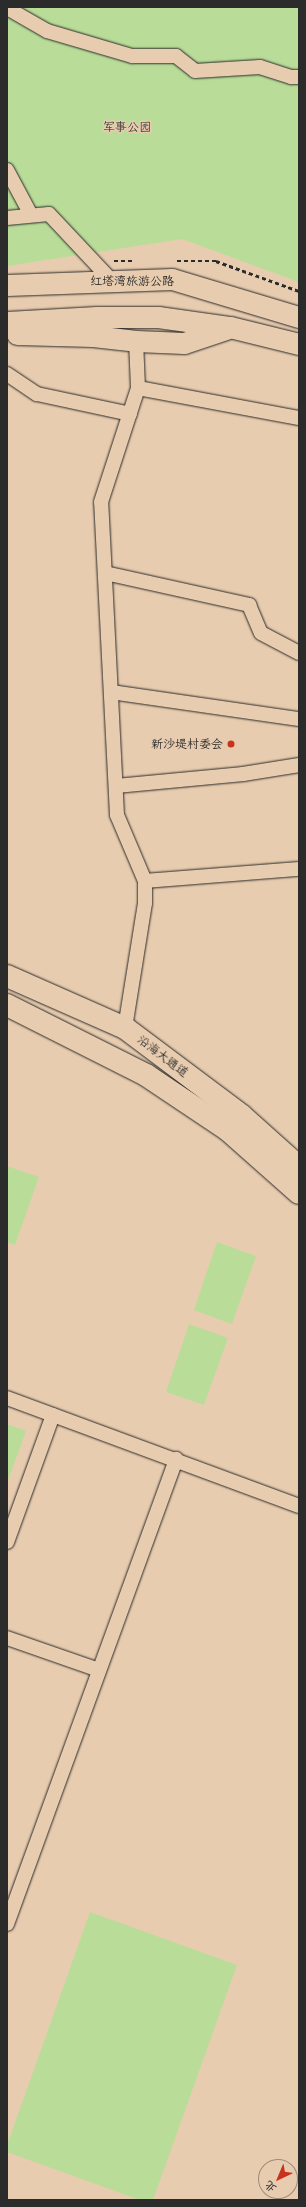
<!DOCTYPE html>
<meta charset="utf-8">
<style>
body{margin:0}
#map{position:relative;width:306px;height:2207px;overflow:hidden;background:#e8ccaf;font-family:"Playpen Sans","LXGW WenKai TC",sans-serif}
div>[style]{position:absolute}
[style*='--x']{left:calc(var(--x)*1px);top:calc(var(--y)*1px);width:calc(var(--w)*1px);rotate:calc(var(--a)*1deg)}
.green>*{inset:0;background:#b9dd98}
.path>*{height:2.5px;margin-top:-1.25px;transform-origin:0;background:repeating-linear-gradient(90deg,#2b2b2b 0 4px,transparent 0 7px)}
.roads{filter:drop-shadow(0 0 1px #2b2b2b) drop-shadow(0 0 1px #2b2b2b)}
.street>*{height:14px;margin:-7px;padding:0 7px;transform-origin:7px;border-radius:7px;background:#e8ccaf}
.secondary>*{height:21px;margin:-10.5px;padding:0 10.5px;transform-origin:10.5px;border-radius:10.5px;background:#e8ccaf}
.highway>*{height:22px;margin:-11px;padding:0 11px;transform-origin:11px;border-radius:11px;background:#e8ccaf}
.dots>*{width:11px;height:11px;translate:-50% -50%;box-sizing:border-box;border:2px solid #e8ccaf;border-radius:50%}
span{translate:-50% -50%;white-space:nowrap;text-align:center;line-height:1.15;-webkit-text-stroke:3px #e8ccaf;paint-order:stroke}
.park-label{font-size:12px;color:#393d36}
.street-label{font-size:12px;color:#2b2b2b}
.poi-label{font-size:12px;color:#2b2b2b}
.right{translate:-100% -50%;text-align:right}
.frame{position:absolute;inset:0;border:8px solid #2b2b2b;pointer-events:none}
.north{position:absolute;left:258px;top:2159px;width:40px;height:40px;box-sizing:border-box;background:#e8ccaf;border:1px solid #9c8c7a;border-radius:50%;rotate:224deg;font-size:11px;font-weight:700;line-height:16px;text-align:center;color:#2b2b2b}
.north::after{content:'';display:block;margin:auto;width:14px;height:18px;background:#c8321e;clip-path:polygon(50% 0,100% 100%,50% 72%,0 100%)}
</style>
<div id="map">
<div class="green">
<i style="clip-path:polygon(7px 7px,299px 7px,299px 282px,182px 239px,7px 266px)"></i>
<i style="clip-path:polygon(7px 1166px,39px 1177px,15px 1245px,7px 1242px)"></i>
<i style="clip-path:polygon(217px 1242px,256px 1256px,232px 1324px,194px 1310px)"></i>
<i style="clip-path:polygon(189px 1324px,228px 1338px,204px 1405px,166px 1392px)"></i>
<i style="clip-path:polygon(7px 1424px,26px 1431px,7px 1483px)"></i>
<i style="clip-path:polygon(90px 1912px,237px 1965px,153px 2200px,140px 2200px,7px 2152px,7px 2145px)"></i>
</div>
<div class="path">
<i style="--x:114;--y:261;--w:20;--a:0"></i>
<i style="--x:177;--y:261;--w:39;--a:0"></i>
<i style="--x:216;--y:261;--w:88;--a:19.9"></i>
</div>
<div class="roads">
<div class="street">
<i style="--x:7;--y:8;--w:46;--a:29.9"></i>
<i style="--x:47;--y:31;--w:89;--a:16.4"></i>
<i style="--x:132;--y:56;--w:44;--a:0"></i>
<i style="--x:176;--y:56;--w:24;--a:38"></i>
<i style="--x:195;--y:71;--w:65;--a:-3.5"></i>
<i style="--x:260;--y:67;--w:33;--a:18"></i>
<i style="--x:291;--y:77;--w:8;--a:0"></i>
<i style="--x:7;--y:170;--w:51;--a:61.9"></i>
<i style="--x:7;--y:218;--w:42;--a:-5.4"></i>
<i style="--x:49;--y:214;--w:91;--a:46.8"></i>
<i style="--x:7;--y:374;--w:36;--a:34"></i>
<i style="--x:37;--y:394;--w:95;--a:12.1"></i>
<i style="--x:138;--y:388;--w:164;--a:10.6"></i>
<i style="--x:105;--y:573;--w:148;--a:12.5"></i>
<i style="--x:249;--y:605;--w:30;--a:67"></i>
<i style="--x:261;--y:633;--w:43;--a:27.8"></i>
<i style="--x:111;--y:692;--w:190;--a:8.2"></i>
<i style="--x:116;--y:786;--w:128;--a:-5.4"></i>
<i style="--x:243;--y:774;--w:57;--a:-9.1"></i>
<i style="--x:145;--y:881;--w:154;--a:-4.5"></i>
<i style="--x:125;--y:1028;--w:127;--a:-80.9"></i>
<i style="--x:145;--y:903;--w:22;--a:-90"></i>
<i style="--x:145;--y:881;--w:72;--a:-113"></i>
<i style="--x:117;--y:815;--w:313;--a:-92.9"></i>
<i style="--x:101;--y:502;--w:120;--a:-72"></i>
<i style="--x:138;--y:388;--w:47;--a:-92.4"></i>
<i style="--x:7;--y:1398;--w:311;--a:20.3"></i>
<i style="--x:7;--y:1542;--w:135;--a:-70.1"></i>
<i style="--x:7;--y:1638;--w:97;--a:19.2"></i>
<i style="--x:7;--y:1924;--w:495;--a:-70"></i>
</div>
<div class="secondary">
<i style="--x:7;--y:285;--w:165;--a:-2.1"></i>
<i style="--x:172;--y:279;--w:133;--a:16.7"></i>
<i style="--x:7;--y:322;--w:90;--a:-3.2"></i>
<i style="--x:97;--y:317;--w:61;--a:0"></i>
<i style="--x:158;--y:317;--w:73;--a:7.9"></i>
<i style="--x:230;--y:327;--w:71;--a:13.8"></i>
<i style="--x:17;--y:334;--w:76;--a:1.5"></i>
<i style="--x:93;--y:336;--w:43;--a:6.6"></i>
<i style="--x:136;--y:341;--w:48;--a:2.4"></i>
<i style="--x:184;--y:343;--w:44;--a:-18.4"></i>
</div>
<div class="highway">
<i style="--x:7;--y:976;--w:129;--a:23.8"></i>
<i style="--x:125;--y:1028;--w:146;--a:36.9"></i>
<i style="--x:242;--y:1116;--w:76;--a:41.8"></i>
<i style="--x:7;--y:1005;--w:156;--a:26.7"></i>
<i style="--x:146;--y:1075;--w:99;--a:33.9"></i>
<i style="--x:228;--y:1130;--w:95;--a:41.6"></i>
</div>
</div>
<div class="dots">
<i style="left:231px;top:744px;background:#c8321e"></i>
</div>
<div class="park-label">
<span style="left:127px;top:127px">军事公园</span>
</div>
<div class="street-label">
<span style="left:132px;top:281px">红塔湾旅游公路</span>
<span style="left:163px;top:1056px;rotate:37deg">沿海大通道</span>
</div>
<div class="poi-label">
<span class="right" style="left:223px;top:744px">新沙堤村委会</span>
</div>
<div class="frame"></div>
<div class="north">北</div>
</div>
